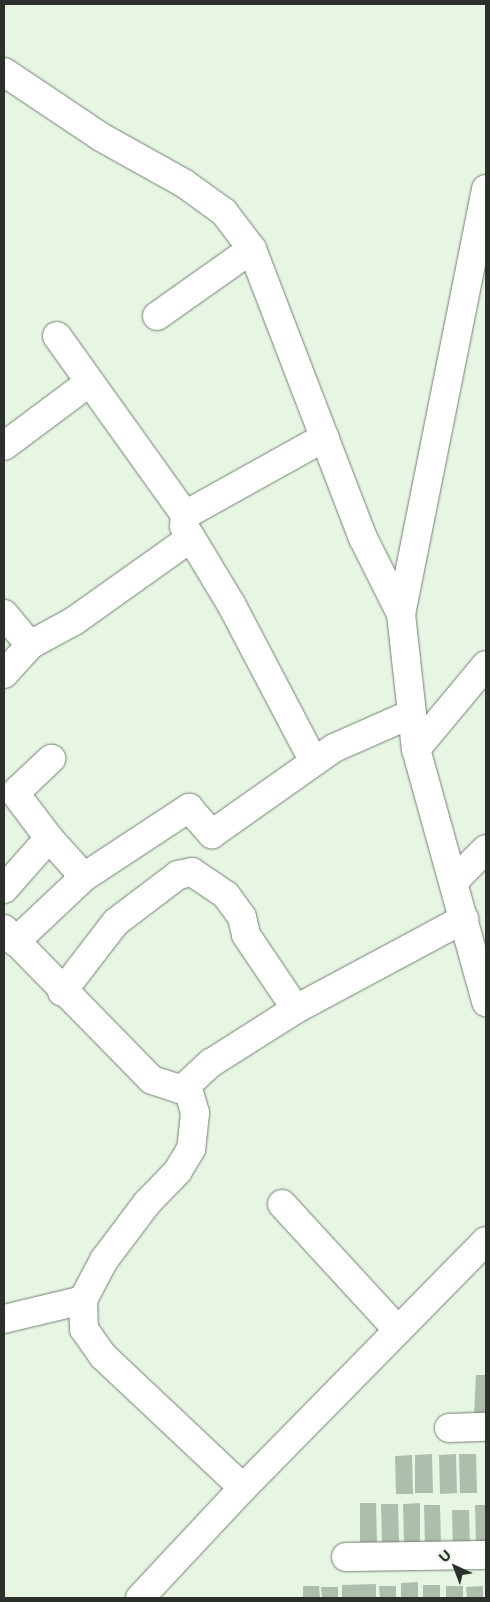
<!DOCTYPE html>
<style>
body{margin:0}
#map{position:relative;width:490px;height:1602px;overflow:hidden;background:#e6f6e3;font-family:Montserrat,sans-serif}
div>[style]{position:absolute}
[style*='--x']{left:calc(var(--x)*1px);top:calc(var(--y)*1px);width:calc(var(--w)*1px);rotate:calc(var(--a)*1deg)}
.building>*{inset:0;background:#aebeac}
.roads{filter:drop-shadow(0 0 1px #728070) drop-shadow(0 0 1px #728070)}
.minor>*{height:28px;margin:-14px;padding:0 14px;transform-origin:14px;border-radius:14px;background:#fff}
span{translate:-50% -50%;white-space:nowrap;text-align:center;line-height:1.15;-webkit-text-stroke:4.5px #e6f6e3;paint-order:stroke}
.frame{position:absolute;inset:0;border:5px solid #2b312a;pointer-events:none}
.north{position:absolute;left:430px;top:1542px;width:50px;height:50px;-webkit-text-stroke:4px #e6f6e3;paint-order:stroke;rotate:317deg;font-size:14px;font-weight:700;line-height:20px;text-align:center;color:#2b312a}
.north::after{content:'';display:block;margin:auto;width:18px;height:22px;background:#2b312a;clip-path:polygon(50% 0,100% 100%,50% 72%,0 100%)}
</style>
<div id="map">
<div class="building">
<i style="clip-path:polygon(476px 1375px,486px 1375px,486px 1416px,474px 1415px)"></i>
<i style="clip-path:polygon(432px 1454px,433px 1493px,415px 1493px,415px 1455px)"></i>
<i style="clip-path:polygon(456px 1454px,457px 1493px,440px 1494px,439px 1455px)"></i>
<i style="clip-path:polygon(459px 1454px,476px 1454px,477px 1493px,460px 1493px)"></i>
<i style="clip-path:polygon(412px 1455px,413px 1494px,396px 1494px,395px 1456px)"></i>
<i style="clip-path:polygon(360px 1503px,376px 1503px,377px 1542px,360px 1542px)"></i>
<i style="clip-path:polygon(420px 1503px,420px 1542px,404px 1542px,403px 1504px)"></i>
<i style="clip-path:polygon(381px 1504px,398px 1504px,399px 1543px,382px 1543px)"></i>
<i style="clip-path:polygon(424px 1505px,440px 1505px,441px 1543px,425px 1544px)"></i>
<i style="clip-path:polygon(475px 1505px,486px 1505px,486px 1544px,476px 1544px)"></i>
<i style="clip-path:polygon(452px 1510px,469px 1510px,470px 1549px,453px 1549px)"></i>
<i style="clip-path:polygon(418px 1582px,418px 1598px,401px 1598px,401px 1583px)"></i>
<i style="clip-path:polygon(376px 1584px,376px 1598px,342px 1598px,342px 1585px)"></i>
<i style="clip-path:polygon(423px 1585px,440px 1585px,440px 1598px,423px 1598px)"></i>
<i style="clip-path:polygon(303px 1586px,319px 1586px,320px 1598px,303px 1598px)"></i>
<i style="clip-path:polygon(379px 1586px,396px 1586px,396px 1598px,380px 1598px)"></i>
<i style="clip-path:polygon(446px 1586px,463px 1586px,463px 1598px,446px 1598px)"></i>
<i style="clip-path:polygon(483px 1586px,483px 1598px,467px 1598px,466px 1587px)"></i>
<i style="clip-path:polygon(321px 1587px,338px 1587px,338px 1598px,322px 1598px)"></i>
</div>
<div class="roads">
<div class="minor">
<i style="--x:4;--y:72;--w:117;--a:33.8"></i>
<i style="--x:101;--y:137;--w:96;--a:29.2"></i>
<i style="--x:185;--y:184;--w:48;--a:35.7"></i>
<i style="--x:224;--y:212;--w:46;--a:52.9"></i>
<i style="--x:252;--y:249;--w:310;--a:69"></i>
<i style="--x:363;--y:538;--w:85;--a:63.4"></i>
<i style="--x:486;--y:189;--w:433;--a:101.3"></i>
<i style="--x:401;--y:614;--w:136;--a:83.7"></i>
<i style="--x:416;--y:749;--w:263;--a:74.5"></i>
<i style="--x:157;--y:316;--w:116;--a:-35.2"></i>
<i style="--x:57;--y:336;--w:220;--a:54.4"></i>
<i style="--x:185;--y:515;--w:160;--a:-29.1"></i>
<i style="--x:4;--y:446;--w:107;--a:-36.7"></i>
<i style="--x:185;--y:515;--w:11;--a:95"></i>
<i style="--x:184;--y:526;--w:91;--a:58.9"></i>
<i style="--x:231;--y:604;--w:178;--a:62.3"></i>
<i style="--x:4;--y:614;--w:40;--a:50"></i>
<i style="--x:4;--y:674;--w:39;--a:-48"></i>
<i style="--x:30;--y:645;--w:50;--a:-28.6"></i>
<i style="--x:74;--y:621;--w:143;--a:-35.4"></i>
<i style="--x:416;--y:749;--w:109;--a:-50.2"></i>
<i style="--x:49;--y:838;--w:52;--a:48.1"></i>
<i style="--x:454;--y:881;--w:45;--a:-45"></i>
<i style="--x:4;--y:889;--w:68;--a:-48.6"></i>
<i style="--x:49;--y:838;--w:56;--a:-127.1"></i>
<i style="--x:15;--y:793;--w:50;--a:-43.4"></i>
<i style="--x:4;--y:929;--w:211;--a:45.6"></i>
<i style="--x:152;--y:1080;--w:28;--a:18"></i>
<i style="--x:179;--y:1089;--w:9;--a:-27"></i>
<i style="--x:187;--y:1085;--w:33;--a:-43"></i>
<i style="--x:211;--y:1063;--w:101;--a:-32.4"></i>
<i style="--x:296;--y:1009;--w:191;--a:-28.2"></i>
<i style="--x:15;--y:942;--w:95;--a:-43.3"></i>
<i style="--x:84;--y:877;--w:126;--a:-33.3"></i>
<i style="--x:189;--y:808;--w:35;--a:49"></i>
<i style="--x:212;--y:834;--w:149;--a:-35.2"></i>
<i style="--x:334;--y:748;--w:84;--a:-23.8"></i>
<i style="--x:62;--y:992;--w:88;--a:-52.4"></i>
<i style="--x:116;--y:922;--w:78;--a:-37.2"></i>
<i style="--x:178;--y:875;--w:14;--a:-12"></i>
<i style="--x:192;--y:872;--w:41;--a:34.1"></i>
<i style="--x:226;--y:895;--w:27;--a:54"></i>
<i style="--x:242;--y:917;--w:18;--a:77"></i>
<i style="--x:246;--y:935;--w:89;--a:56"></i>
<i style="--x:187;--y:1085;--w:29;--a:74"></i>
<i style="--x:195;--y:1113;--w:36;--a:96"></i>
<i style="--x:191;--y:1149;--w:26;--a:121"></i>
<i style="--x:178;--y:1171;--w:45;--a:134.1"></i>
<i style="--x:147;--y:1203;--w:71;--a:127"></i>
<i style="--x:104;--y:1260;--w:45;--a:117.7"></i>
<i style="--x:83;--y:1300;--w:29;--a:88"></i>
<i style="--x:84;--y:1329;--w:33;--a:55"></i>
<i style="--x:103;--y:1356;--w:192;--a:43.3"></i>
<i style="--x:282;--y:1204;--w:171;--a:47.4"></i>
<i style="--x:4;--y:1319;--w:81;--a:-13.5"></i>
<i style="--x:449;--y:1428;--w:37;--a:-2"></i>
<i style="--x:346;--y:1557;--w:140;--a:-0.8"></i>
<i style="--x:140;--y:1598;--w:151;--a:-46.9"></i>
<i style="--x:243;--y:1488;--w:346;--a:-45.5"></i>
</div>
</div>
<div class="frame"></div>
<div class="north">U</div>
</div>
